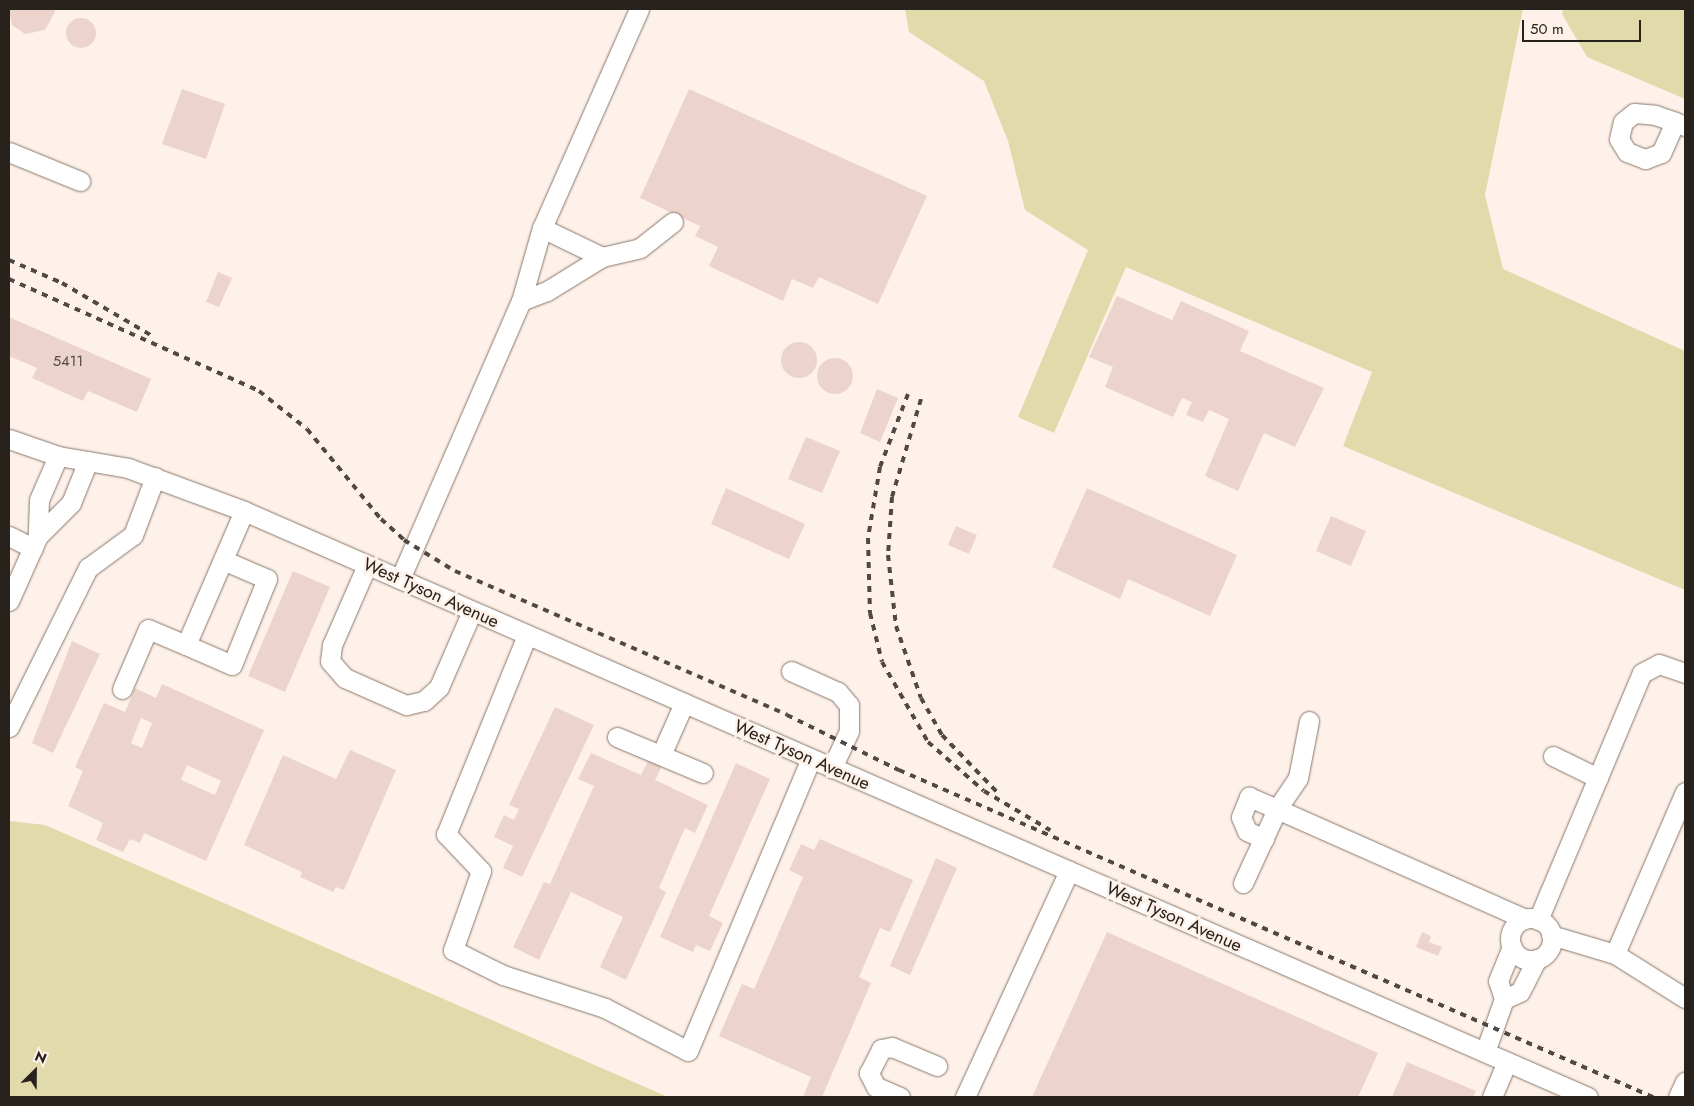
<!DOCTYPE html>
<style>
body{margin:0}
#map{position:relative;width:1694px;height:1106px;overflow:hidden;background:#fdf1e9;font-family:Jost,sans-serif}
div>[style]{position:absolute}
[style*='--x']{left:calc(var(--x)*1px);top:calc(var(--y)*1px);width:calc(var(--w)*1px);rotate:calc(var(--a)*1deg)}
.water>*{inset:0;background:#e1daaa}
.building>*{inset:0;background:#ecd4cd}
.round{border-radius:50%}
.roads{filter:drop-shadow(0 0 1px #88776b) drop-shadow(0 0 1px #88776b)}
.minor>*{height:19px;margin:-9.5px;padding:0 9.5px;transform-origin:9.5px;border-radius:9.5px;background:#fff}
.minor>.ring{margin:-9.5px;padding:0;box-sizing:content-box;background:none;border:19px solid #fff;border-radius:50%}
.rail>*{height:4px;margin-top:-2px;transform-origin:0;background:repeating-linear-gradient(90deg,#504843 0 6px,transparent 0 12px)}
span{translate:-50% -50%;white-space:nowrap;text-align:center;line-height:1.15;-webkit-text-stroke:5px #fdf1e9;paint-order:stroke}
.number-label{font-size:15px;color:#594e48}
.number-label span{-webkit-text-stroke-width:0}
.street-label{font-size:18px;color:#28211c}
.frame{position:absolute;inset:0;border:10px solid #28211c;pointer-events:none}
.north{position:absolute;left:10px;top:1046px;width:50px;height:50px;-webkit-text-stroke:4px #fdf1e9;paint-order:stroke;rotate:23deg;font-size:14px;font-weight:700;line-height:20px;text-align:center;color:#28211c}
.north::after{content:'';display:block;margin:auto;width:18px;height:22px;background:#28211c;clip-path:polygon(50% 0,100% 100%,50% 72%,0 100%)}
.scale{position:absolute;left:1522px;top:20px;width:119px;height:22px;box-sizing:border-box;border:2px solid #28211c;border-top:0;padding-left:6px;font-size:15px;line-height:18px;white-space:nowrap;color:#28211c;-webkit-text-stroke:4px #fdf1e9;paint-order:stroke}
</style>
<div id="map">
<div class="water">
<i style="clip-path:polygon(905px 9px,1523px 9px,1485px 195px,1503px 269px,1685px 351px,1685px 590px,1343px 446px,1372px 372px,1126px 267px,1054px 433px,1018px 417px,1088px 250px,1025px 210px,1008px 141px,984px 81px,909px 32px)"></i>
<i style="clip-path:polygon(1563px 9px,1685px 9px,1685px 99px,1587px 57px,1562px 14px)"></i>
<i style="clip-path:polygon(9px 821px,45px 825px,668px 1097px,9px 1097px)"></i>
</div>
<div class="building">
<i style="clip-path:polygon(9px 9px,54px 9px,55px 12px,45px 30px,25px 34px,12px 25px)"></i>
<i class="round" style="left:66px;top:18px;width:30px;height:30px"></i>
<i style="clip-path:polygon(182px 89px,225px 104px,206px 159px,162px 144px)"></i>
<i style="clip-path:polygon(689px 89px,927px 196px,878px 304px,819px 277px,813px 288px,792px 279px,783px 301px,709px 266px,718px 247px,695px 236px,700px 226px,640px 198px)"></i>
<i style="clip-path:polygon(218px 272px,232px 278px,219px 307px,206px 302px)"></i>
<i style="clip-path:polygon(1117px 296px,1172px 320px,1181px 301px,1249px 331px,1240px 351px,1324px 388px,1295px 447px,1264px 433px,1238px 491px,1205px 476px,1229px 419px,1209px 410px,1203px 422px,1186px 415px,1192px 402px,1182px 398px,1173px 417px,1105px 387px,1113px 367px,1089px 357px)"></i>
<i style="clip-path:polygon(9px 317px,151px 379px,137px 412px,88px 391px,83px 401px,32px 378px,37px 368px,9px 356px)"></i>
<i class="round" style="left:781px;top:342px;width:36px;height:36px"></i>
<i class="round" style="left:817px;top:358px;width:36px;height:36px"></i>
<i style="clip-path:polygon(877px 389px,898px 398px,880px 442px,860px 433px)"></i>
<i style="clip-path:polygon(806px 437px,840px 451px,822px 493px,788px 479px)"></i>
<i style="clip-path:polygon(726px 488px,805px 524px,789px 559px,711px 524px)"></i>
<i style="clip-path:polygon(1087px 488px,1237px 555px,1210px 616px,1128px 579px,1120px 599px,1052px 567px)"></i>
<i style="clip-path:polygon(1331px 516px,1366px 531px,1351px 566px,1316px 551px)"></i>
<i style="clip-path:polygon(956px 526px,977px 535px,969px 554px,948px 545px)"></i>
<i style="clip-path:polygon(293px 571px,330px 587px,285px 692px,248px 676px)"></i>
<i style="clip-path:polygon(72px 641px,100px 654px,53px 753px,32px 743px)"></i>
<i style="clip-path:polygon(evenodd,162px 684px,264px 730px,206px 861px,144px 833px,140px 843px,130px 839px,123px 852px,96px 840px,103px 823px,68px 806px,83px 771px,75px 767px,104px 703px,125px 712px,135px 688px,156px 698px,162px 684px,141px 718px,152px 723px,142px 748px,131px 743px,141px 718px,162px 684px,187px 765px,221px 781px,215px 795px,181px 780px,187px 765px)"></i>
<i style="clip-path:polygon(555px 707px,594px 725px,522px 877px,503px 868px,513px 846px,494px 837px,504px 815px,514px 820px,519px 809px,509px 805px)"></i>
<i style="clip-path:polygon(350px 750px,396px 770px,344px 890px,336px 887px,333px 892px,300px 877px,302px 872px,244px 845px,283px 755px,336px 779px)"></i>
<i style="clip-path:polygon(591px 753px,641px 775px,649px 759px,662px 766px,655px 780px,708px 805px,695px 833px,685px 828px,659px 888px,666px 892px,626px 980px,600px 967px,623px 917px,571px 892px,539px 960px,513px 947px,544px 882px,550px 884px,594px 786px,578px 779px)"></i>
<i style="clip-path:polygon(736px 763px,770px 779px,709px 916px,723px 923px,710px 951px,696px 945px,693px 952px,660px 937px)"></i>
<i style="clip-path:polygon(820px 839px,913px 880px,890px 932px,880px 928px,859px 977px,871px 983px,822px 1097px,803px 1097px,811px 1077px,719px 1036px,742px 984px,754px 989px,803px 877px,789px 870px,801px 844px,814px 850px)"></i>
<i style="clip-path:polygon(936px 858px,957px 868px,910px 975px,890px 966px)"></i>
<i style="clip-path:polygon(1107px 932px,1378px 1053px,1358px 1097px,1032px 1097px)"></i>
<i style="clip-path:polygon(1422px 932px,1431px 936px,1429px 942px,1442px 947px,1438px 956px,1416px 947px)"></i>
<i style="clip-path:polygon(1407px 1062px,1476px 1091px,1473px 1097px,1392px 1097px)"></i>
</div>
<div class="roads">
<div class="minor">
<i style="--x:1675;--y:122;--w:34;--a:114"></i>
<i style="--x:1661;--y:153;--w:17;--a:159"></i>
<i style="--x:1645;--y:159;--w:19;--a:-159"></i>
<i style="--x:1627;--y:152;--w:15;--a:-122"></i>
<i style="--x:1619;--y:139;--w:17;--a:-77"></i>
<i style="--x:1623;--y:122;--w:14;--a:-39"></i>
<i style="--x:1634;--y:113;--w:21;--a:5"></i>
<i style="--x:1655;--y:115;--w:21;--a:19"></i>
<i style="--x:1675;--y:122;--w:11;--a:22"></i>
<i style="--x:9;--y:152;--w:77;--a:22.2"></i>
<i style="--x:542;--y:228;--w:67;--a:25.8"></i>
<i style="--x:521;--y:301;--w:76;--a:-74"></i>
<i style="--x:542;--y:228;--w:240;--a:-66.1"></i>
<i style="--x:9;--y:439;--w:52;--a:19.1"></i>
<i style="--x:58;--y:456;--w:71;--a:9.7"></i>
<i style="--x:128;--y:468;--w:124;--a:20.3"></i>
<i style="--x:244;--y:511;--w:1466;--a:23.56"></i>
<i style="--x:58;--y:456;--w:48;--a:113.4"></i>
<i style="--x:39;--y:500;--w:36;--a:92"></i>
<i style="--x:38;--y:536;--w:47;--a:-45"></i>
<i style="--x:71;--y:503;--w:45;--a:-68"></i>
<i style="--x:9;--y:536;--w:27;--a:27"></i>
<i style="--x:367;--y:565;--w:87;--a:113.6"></i>
<i style="--x:332;--y:645;--w:16;--a:97"></i>
<i style="--x:330;--y:661;--w:23;--a:49"></i>
<i style="--x:345;--y:678;--w:67;--a:23.9"></i>
<i style="--x:406;--y:705;--w:18;--a:-13"></i>
<i style="--x:424;--y:701;--w:21;--a:-43"></i>
<i style="--x:439;--y:687;--w:83;--a:-66.5"></i>
<i style="--x:400;--y:579;--w:303;--a:-66.5"></i>
<i style="--x:521;--y:301;--w:28;--a:-21"></i>
<i style="--x:547;--y:291;--w:65;--a:-31.7"></i>
<i style="--x:602;--y:257;--w:39;--a:-13"></i>
<i style="--x:640;--y:248;--w:42;--a:-38.2"></i>
<i style="--x:9;--y:601;--w:71;--a:-66"></i>
<i style="--x:527;--y:635;--w:215;--a:112.1"></i>
<i style="--x:446;--y:834;--w:51;--a:46.6"></i>
<i style="--x:481;--y:871;--w:84;--a:109.5"></i>
<i style="--x:453;--y:950;--w:56;--a:26.6"></i>
<i style="--x:503;--y:975;--w:107;--a:17.9"></i>
<i style="--x:605;--y:1008;--w:93;--a:27.4"></i>
<i style="--x:688;--y:1051;--w:317;--a:-67.2"></i>
<i style="--x:186;--y:645;--w:50;--a:23.5"></i>
<i style="--x:232;--y:665;--w:93;--a:-67.9"></i>
<i style="--x:267;--y:579;--w:48;--a:-156.6"></i>
<i style="--x:791;--y:671;--w:51;--a:24.1"></i>
<i style="--x:838;--y:692;--w:17;--a:50"></i>
<i style="--x:849;--y:705;--w:26;--a:90"></i>
<i style="--x:849;--y:731;--w:41;--a:114.7"></i>
<i style="--x:122;--y:689;--w:65;--a:-66.6"></i>
<i style="--x:148;--y:629;--w:41;--a:22.8"></i>
<i style="--x:186;--y:645;--w:146;--a:-66.6"></i>
<i style="--x:9;--y:727;--w:178;--a:-63.6"></i>
<i style="--x:88;--y:568;--w:56;--a:-36.3"></i>
<i style="--x:133;--y:535;--w:62;--a:-69.2"></i>
<i style="--x:617;--y:737;--w:93;--a:22.7"></i>
<i style="--x:661;--y:755;--w:57;--a:-66.1"></i>
<i style="--x:1553;--y:756;--w:50;--a:26.1"></i>
<i style="--x:1685;--y:792;--w:176;--a:113.4"></i>
<i style="--x:1615;--y:954;--w:83;--a:32.2"></i>
<i style="--x:1264;--y:839;--w:19;--a:-155"></i>
<i style="--x:1247;--y:831;--w:15;--a:-113"></i>
<i style="--x:1241;--y:817;--w:22;--a:-68"></i>
<i style="--x:1249;--y:797;--w:30;--a:23"></i>
<i style="--x:1277;--y:809;--w:37;--a:-56"></i>
<i style="--x:1298;--y:778;--w:58;--a:-79.1"></i>
<i style="--x:1243;--y:883;--w:81;--a:-65.3"></i>
<i style="--x:1277;--y:809;--w:271;--a:23.9"></i>
<i class="ring" style="left:1510px;top:918px;width:23px;height:23px"></i>
<i style="--x:1538;--y:920;--w:268;--a:-67.2"></i>
<i style="--x:1642;--y:673;--w:19;--a:-28"></i>
<i style="--x:1659;--y:664;--w:28;--a:19"></i>
<i style="--x:1551;--y:935;--w:67;--a:16.5"></i>
<i style="--x:1504;--y:999;--w:17;--a:-24"></i>
<i style="--x:1520;--y:992;--w:37;--a:-63"></i>
<i style="--x:1485;--y:1052;--w:56;--a:-70.3"></i>
<i style="--x:1504;--y:999;--w:19;--a:-108"></i>
<i style="--x:1498;--y:981;--w:37;--a:-68"></i>
<i style="--x:900;--y:1097;--w:26;--a:-157"></i>
<i style="--x:876;--y:1087;--w:16;--a:-117"></i>
<i style="--x:869;--y:1073;--w:27;--a:-63"></i>
<i style="--x:881;--y:1049;--w:11;--a:-10"></i>
<i style="--x:892;--y:1047;--w:49;--a:22.9"></i>
<i style="--x:965;--y:1097;--w:249;--a:-65.3"></i>
<i style="--x:1492;--y:1097;--w:38;--a:-67"></i>
<i style="--x:1678;--y:1097;--w:17;--a:-65"></i>
</div>
</div>
<div class="rail">
<i style="--x:9;--y:260;--w:58;--a:23.5"></i>
<i style="--x:62;--y:283;--w:107;--a:30.4"></i>
<i style="--x:9;--y:279;--w:274;--a:24.1"></i>
<i style="--x:259;--y:391;--w:61;--a:38.4"></i>
<i style="--x:307;--y:429;--w:117;--a:50.6"></i>
<i style="--x:381;--y:519;--w:31;--a:42"></i>
<i style="--x:404;--y:540;--w:60;--a:31.3"></i>
<i style="--x:455;--y:571;--w:362;--a:23.4"></i>
<i style="--x:787;--y:715;--w:125;--a:26.2"></i>
<i style="--x:899;--y:770;--w:822;--a:23.45"></i>
<i style="--x:908;--y:394;--w:78;--a:111"></i>
<i style="--x:880;--y:467;--w:72;--a:99.6"></i>
<i style="--x:868;--y:538;--w:75;--a:88.5"></i>
<i style="--x:870;--y:613;--w:50;--a:76.2"></i>
<i style="--x:882;--y:662;--w:92;--a:60.1"></i>
<i style="--x:928;--y:742;--w:74;--a:41.2"></i>
<i style="--x:984;--y:791;--w:77;--a:30.6"></i>
<i style="--x:921;--y:399;--w:102;--a:106.5"></i>
<i style="--x:892;--y:497;--w:58;--a:93.9"></i>
<i style="--x:888;--y:555;--w:71;--a:83.6"></i>
<i style="--x:896;--y:626;--w:76;--a:70.9"></i>
<i style="--x:921;--y:698;--w:43;--a:60.4"></i>
<i style="--x:942;--y:735;--w:81;--a:46"></i>
</div>
<div class="number-label">
<span style="left:68px;top:362px">5411</span>
</div>
<div class="street-label">
<span style="left:431px;top:593px;rotate:24deg">West Tyson Avenue</span>
<span style="left:802px;top:755px;rotate:24deg">West Tyson Avenue</span>
<span style="left:1174px;top:917px;rotate:24deg">West Tyson Avenue</span>
</div>
<div class="frame"></div>
<div class="north">N</div>
<div class="scale">50 m</div>
</div>
